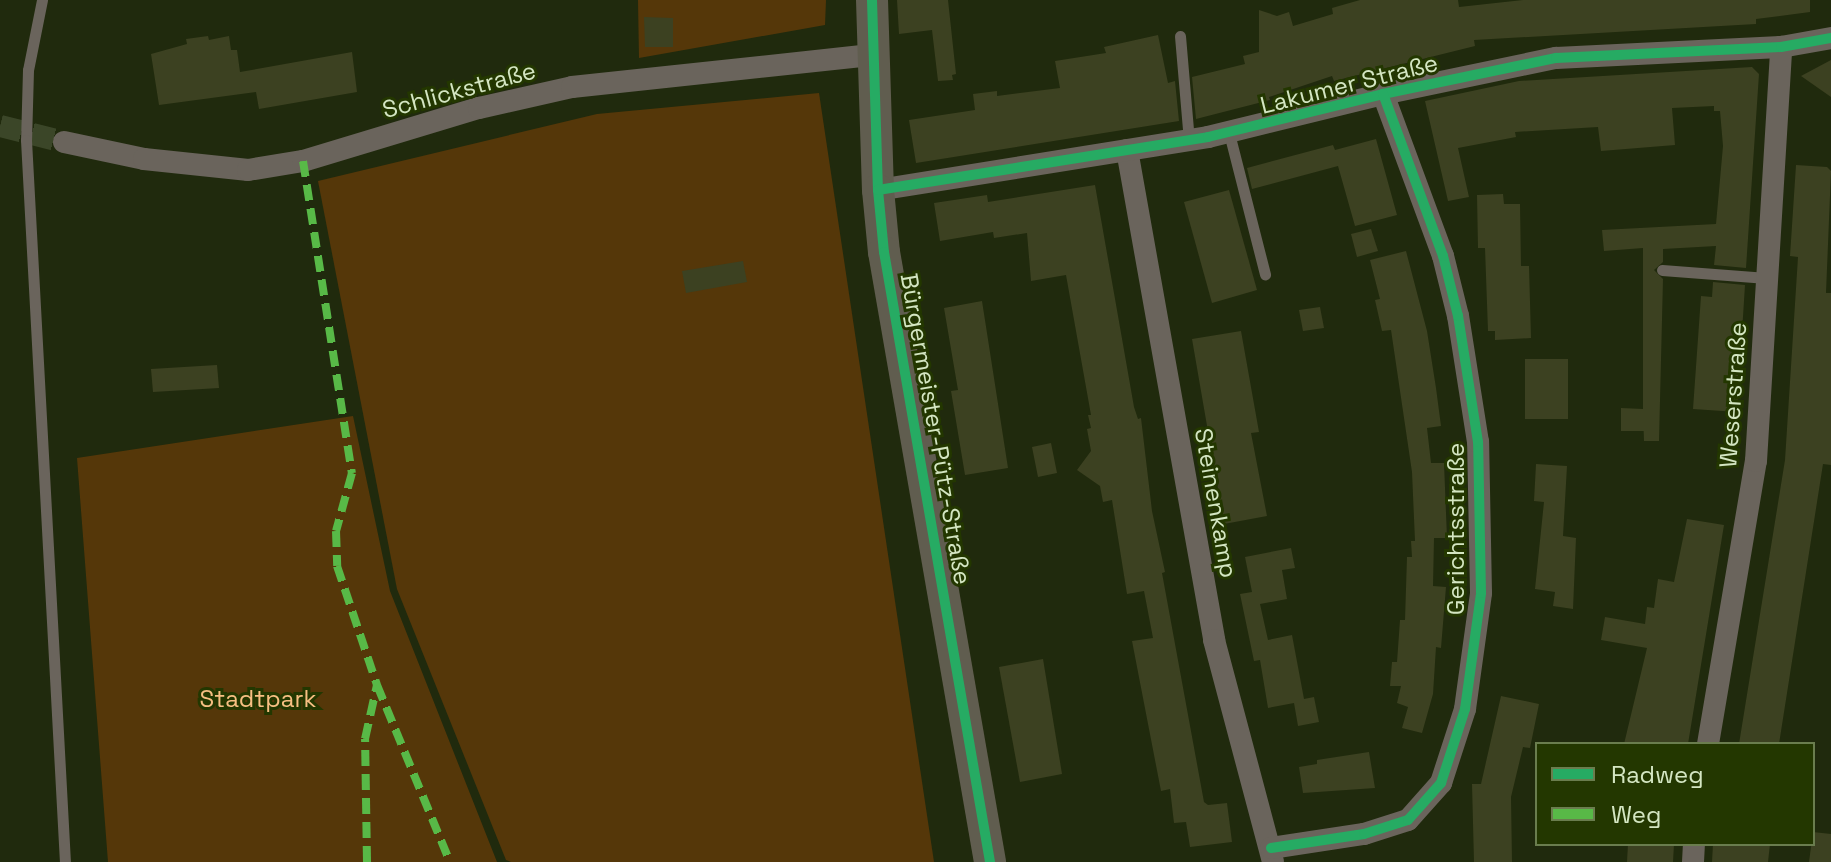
<!DOCTYPE html>
<meta charset="utf-8">
<style>
body{margin:0}
#map{position:relative;width:1831px;height:862px;overflow:hidden;background:#202a0d;font-family:"Space Grotesk",sans-serif}
div>[style]{position:absolute}
[style*='--x']{left:calc(var(--x)*1px);top:calc(var(--y)*1px);width:calc(var(--w)*1px);rotate:calc(var(--a)*1deg)}
.green>*{inset:0;background:#553709}
.building>*{inset:0;background:#3c4121}
.street-tunnel>*{height:22px;margin-top:-11px;transform-origin:0;background:repeating-linear-gradient(90deg,#3b4628 0 22px,transparent 0 33px)}
.lane>*{height:11px;margin:-5.5px;padding:0 5.5px;transform-origin:5.5px;border-radius:5.5px;background:#6a645c}
.street>*{height:22px;margin:-11px;padding:0 11px;transform-origin:11px;border-radius:11px;background:#6a645c}
.secondary>*{height:32px;margin:-16px;padding:0 16px;transform-origin:16px;border-radius:16px;background:#605d4f}
.quiet>*{height:8px;margin-top:-4px;transform-origin:0;background:repeating-linear-gradient(90deg,#58b947 0 16px,transparent 0 24px)}
.cycleway>*{height:10px;margin:-5px;padding:0 5px;transform-origin:5px;border-radius:5px;background:#26ab63}
span{translate:-50% -50%;white-space:nowrap;text-align:center;line-height:1.15;-webkit-text-stroke:6px #233700;paint-order:stroke}
.street-label{font-size:24px;color:#d4e6c2}
.park-label{font-size:24px;color:#f7bf82}
.legend{position:absolute;left:1535px;top:742px;width:280px;height:104px;box-sizing:border-box;background:#233700;border:2px solid #6a7d4e;margin:0;padding:10px 14px;list-style:none;font-size:24px;color:#d4e6c2}
.legend li{display:flex;align-items:center;gap:16px;height:40px}
.legend b{width:40px;border:2px solid #6a7d4e}
</style>
<div id="map">
<div class="green">
<i style="clip-path:polygon(638px 0,826px 0,825px 25px,639px 58px)"></i>
<i style="clip-path:polygon(819px 93px,934px 862px,511px 862px,506px 860px,397px 589px,318px 181px,597px 114px)"></i>
<i style="clip-path:polygon(353px 416px,390px 591px,497px 862px,108px 862px,77px 458px)"></i>
</div>
<div class="building">
<i style="clip-path:polygon(897px 0,948px 0,956px 74px,952px 75px,953px 80px,938px 81px,932px 30px,899px 34px)"></i>
<i style="clip-path:polygon(1360px 0,1458px 0,1459px 7px,1523px 0,1810px 0,1810px 12px,1756px 19px,1756px 24px,1474px 40px,1475px 46px,1334px 81px,1332px 76px,1269px 97px,1270px 100px,1196px 119px,1192px 77px,1245px 64px,1243px 56px,1259px 52px,1259px 10px,1277px 16px,1289px 12px,1293px 26px,1333px 14px,1332px 8px)"></i>
<i style="clip-path:polygon(644px 17px,673px 18px,673px 47px,645px 47px)"></i>
<i style="clip-path:polygon(1158px 35px,1168px 83px,1175px 81px,1179px 121px,916px 163px,909px 120px,975px 110px,973px 94px,997px 91px,997px 96px,1060px 88px,1055px 61px,1106px 53px,1104px 47px)"></i>
<i style="clip-path:polygon(208px 36px,209px 40px,229px 36px,231px 50px,237px 50px,240px 72px,352px 52px,357px 92px,259px 109px,256px 92px,159px 105px,151px 54px,187px 44px,186px 39px)"></i>
<i style="clip-path:polygon(1831px 60px,1831px 97px,1801px 76px)"></i>
<i style="clip-path:polygon(1752px 67px,1759px 74px,1746px 268px,1714px 265px,1716px 246px,1663px 249px,1663px 262px,1654px 270px,1663px 279px,1659px 441px,1644px 441px,1643px 413px,1644px 431px,1621px 431px,1621px 408px,1643px 409px,1643px 248px,1604px 251px,1602px 230px,1716px 224px,1723px 146px,1720px 111px,1714px 111px,1714px 106px,1672px 108px,1675px 145px,1601px 151px,1598px 127px,1515px 132px,1516px 137px,1458px 148px,1469px 197px,1448px 201px,1425px 101px,1519px 81px)"></i>
<i style="clip-path:polygon(1376px 139px,1397px 215px,1355px 226px,1338px 166px,1252px 189px,1247px 168px,1333px 145px,1335px 150px)"></i>
<i style="clip-path:polygon(1796px 165px,1827px 167px,1831px 171px,1826px 293px,1831px 293px,1831px 465px,1823px 464px,1779px 744px,1739px 744px,1785px 460px,1798px 257px,1790px 256px)"></i>
<i style="clip-path:polygon(1095px 185px,1134px 407px,1138px 419px,1141px 418px,1152px 511px,1165px 572px,1162px 573px,1204px 802px,1208px 805px,1227px 803px,1232px 842px,1190px 847px,1186px 822px,1174px 823px,1170px 789px,1161px 791px,1132px 641px,1153px 638px,1144px 591px,1127px 594px,1112px 500px,1103px 502px,1100px 486px,1077px 470px,1091px 451px,1087px 429px,1091px 428px,1088px 415px,1091px 415px,1066px 275px,1031px 281px,1027px 233px,994px 238px,993px 232px,940px 241px,934px 203px,987px 195px,988px 202px)"></i>
<i style="clip-path:polygon(1229px 190px,1257px 290px,1212px 303px,1184px 202px)"></i>
<i style="clip-path:polygon(1503px 194px,1504px 204px,1520px 204px,1521px 266px,1529px 266px,1531px 338px,1495px 340px,1495px 331px,1488px 331px,1485px 248px,1478px 248px,1477px 195px)"></i>
<i style="clip-path:polygon(1371px 229px,1378px 251px,1357px 257px,1351px 234px)"></i>
<i style="clip-path:polygon(1406px 251px,1427px 331px,1436px 388px,1441px 426px,1427px 428px,1431px 463px,1444px 463px,1447px 538px,1434px 538px,1433px 586px,1446px 587px,1441px 648px,1436px 647px,1433px 694px,1422px 733px,1402px 728px,1408px 707px,1397px 703px,1401px 686px,1390px 686px,1392px 662px,1397px 662px,1400px 620px,1405px 620px,1407px 557px,1412px 557px,1411px 541px,1415px 541px,1412px 472px,1391px 330px,1382px 331px,1375px 300px,1380px 299px,1370px 260px)"></i>
<i style="clip-path:polygon(743px 261px,747px 282px,686px 293px,682px 271px)"></i>
<i style="clip-path:polygon(1713px 282px,1745px 285px,1737px 412px,1693px 409px,1701px 296px,1712px 297px)"></i>
<i style="clip-path:polygon(982px 301px,1008px 468px,965px 475px,951px 391px,958px 390px,944px 308px)"></i>
<i style="clip-path:polygon(1320px 307px,1324px 328px,1303px 331px,1299px 310px)"></i>
<i style="clip-path:polygon(1241px 331px,1259px 432px,1251px 433px,1267px 516px,1224px 524px,1192px 339px)"></i>
<i style="clip-path:polygon(1525px 359px,1568px 359px,1568px 419px,1525px 419px)"></i>
<i style="clip-path:polygon(217px 365px,219px 388px,153px 392px,151px 369px)"></i>
<i style="clip-path:polygon(1051px 443px,1057px 473px,1038px 477px,1032px 447px)"></i>
<i style="clip-path:polygon(1536px 464px,1567px 466px,1563px 536px,1576px 538px,1573px 609px,1553px 606px,1555px 592px,1535px 589px,1544px 502px,1534px 501px)"></i>
<i style="clip-path:polygon(1687px 519px,1724px 525px,1688px 744px,1624px 744px,1647px 648px,1601px 640px,1605px 617px,1645px 624px,1647px 607px,1654px 608px,1658px 579px,1674px 582px)"></i>
<i style="clip-path:polygon(1291px 548px,1295px 568px,1282px 570px,1287px 599px,1260px 604px,1268px 640px,1292px 635px,1304px 699px,1314px 697px,1319px 722px,1298px 726px,1294px 703px,1268px 708px,1260px 660px,1254px 661px,1240px 594px,1252px 592px,1245px 557px)"></i>
<i style="clip-path:polygon(1043px 659px,1062px 774px,1020px 782px,999px 667px)"></i>
<i style="clip-path:polygon(1501px 696px,1539px 704px,1530px 748px,1523px 747px,1511px 797px,1512px 862px,1474px 862px,1472px 784px,1481px 784px)"></i>
<i style="clip-path:polygon(1369px 752px,1375px 788px,1303px 793px,1299px 767px,1317px 764px,1317px 760px)"></i>
<i style="clip-path:polygon(1813px 832px,1831px 834px,1831px 862px,1809px 862px)"></i>
<i style="clip-path:polygon(1628px 844px,1674px 844px,1673px 862px,1627px 862px)"></i>
<i style="clip-path:polygon(1713px 844px,1770px 844px,1768px 862px,1712px 862px)"></i>
</div>
<div class="street-tunnel">
<i style="--x:0;--y:126;--w:66;--a:14"></i>
</div>
<div class="lane">
<i style="--x:42;--y:0;--w:71;--a:101.3"></i>
<i style="--x:28;--y:70;--w:70;--a:91.6"></i>
<i style="--x:26;--y:140;--w:723;--a:86.91"></i>
<i style="--x:1180;--y:36;--w:104;--a:85.1"></i>
<i style="--x:1229;--y:133;--w:146;--a:75.7"></i>
<i style="--x:1662;--y:270;--w:105;--a:4.4"></i>
</div>
<div class="street">
<i style="--x:64;--y:142;--w:82;--a:12"></i>
<i style="--x:144;--y:159;--w:105;--a:6"></i>
<i style="--x:248;--y:170;--w:56;--a:-9.3"></i>
<i style="--x:303;--y:161;--w:184;--a:-16.8"></i>
<i style="--x:479;--y:108;--w:95;--a:-12.7"></i>
<i style="--x:572;--y:87;--w:303;--a:-6.1"></i>
<i style="--x:1127;--y:150;--w:498;--a:79.9"></i>
<i style="--x:1214;--y:640;--w:229;--a:75.1"></i>
<i style="--x:878;--y:190;--w:334;--a:-9.1"></i>
<i style="--x:1208;--y:137;--w:180;--a:-13.8"></i>
<i style="--x:1383;--y:94;--w:177;--a:-11.8"></i>
<i style="--x:1556;--y:58;--w:225;--a:-2.8"></i>
<i style="--x:1781;--y:47;--w:51;--a:-10.2"></i>
<i style="--x:1708;--y:744;--w:287;--a:-80.4"></i>
<i style="--x:1756;--y:461;--w:415;--a:-86.5"></i>
<i style="--x:1271;--y:848;--w:94;--a:-8.6"></i>
<i style="--x:1364;--y:834;--w:46;--a:-17.7"></i>
<i style="--x:1408;--y:820;--w:50;--a:-48.3"></i>
<i style="--x:1441;--y:783;--w:78;--a:-72"></i>
<i style="--x:1465;--y:709;--w:117;--a:-82.1"></i>
<i style="--x:1481;--y:593;--w:151;--a:-91.1"></i>
<i style="--x:1478;--y:442;--w:128;--a:-99"></i>
<i style="--x:1458;--y:316;--w:62;--a:-104"></i>
<i style="--x:1443;--y:256;--w:173;--a:-110.3"></i>
<i style="--x:1693;--y:862;--w:18;--a:-87"></i>
</div>
<div class="secondary">
<i style="--x:872;--y:0;--w:190;--a:88.2"></i>
<i style="--x:878;--y:190;--w:62;--a:84.5"></i>
<i style="--x:884;--y:252;--w:619;--a:80.14"></i>
</div>
<div class="quiet">
<i style="--x:303;--y:161;--w:316;--a:81.1"></i>
<i style="--x:352;--y:473;--w:60;--a:105.4"></i>
<i style="--x:336;--y:531;--w:35;--a:88"></i>
<i style="--x:337;--y:566;--w:126;--a:71.4"></i>
<i style="--x:377;--y:685;--w:191;--a:67.6"></i>
<i style="--x:367;--y:862;--w:123;--a:-90.9"></i>
<i style="--x:365;--y:739;--w:55;--a:-77.5"></i>
</div>
<div class="cycleway">
<i style="--x:872;--y:0;--w:190;--a:88.2"></i>
<i style="--x:878;--y:190;--w:62;--a:84.5"></i>
<i style="--x:884;--y:252;--w:619;--a:80.14"></i>
<i style="--x:878;--y:190;--w:334;--a:-9.1"></i>
<i style="--x:1208;--y:137;--w:180;--a:-13.8"></i>
<i style="--x:1383;--y:94;--w:177;--a:-11.8"></i>
<i style="--x:1556;--y:58;--w:225;--a:-2.8"></i>
<i style="--x:1781;--y:47;--w:51;--a:-10.2"></i>
<i style="--x:1271;--y:848;--w:94;--a:-8.6"></i>
<i style="--x:1364;--y:834;--w:46;--a:-17.7"></i>
<i style="--x:1408;--y:820;--w:50;--a:-48.3"></i>
<i style="--x:1441;--y:783;--w:78;--a:-72"></i>
<i style="--x:1465;--y:709;--w:117;--a:-82.1"></i>
<i style="--x:1481;--y:593;--w:151;--a:-91.1"></i>
<i style="--x:1478;--y:442;--w:128;--a:-99"></i>
<i style="--x:1458;--y:316;--w:62;--a:-104"></i>
<i style="--x:1443;--y:256;--w:173;--a:-110.3"></i>
</div>
<div class="street-label">
<span style="left:1349px;top:84px;rotate:-14deg">Lakumer Straße</span>
<span style="left:459px;top:90px;rotate:-15deg">Schlickstraße</span>
<span style="left:1733px;top:395px;rotate:-86deg">Weserstraße</span>
<span style="left:936px;top:429px;rotate:80deg">Bürgermeister-Pütz-Straße</span>
<span style="left:1216px;top:503px;rotate:80deg">Steinenkamp</span>
<span style="left:1456px;top:529px;rotate:-90deg">Gerichtsstraße</span>
</div>
<div class="park-label">
<span style="left:258px;top:699px">Stadtpark</span>
</div>
<ul class="legend">
<li><b style="height:10px;background:#26ab63"></b>Radweg</li>
<li><b style="height:10px;background:#58b947"></b>Weg</li>
</ul>
</div>
